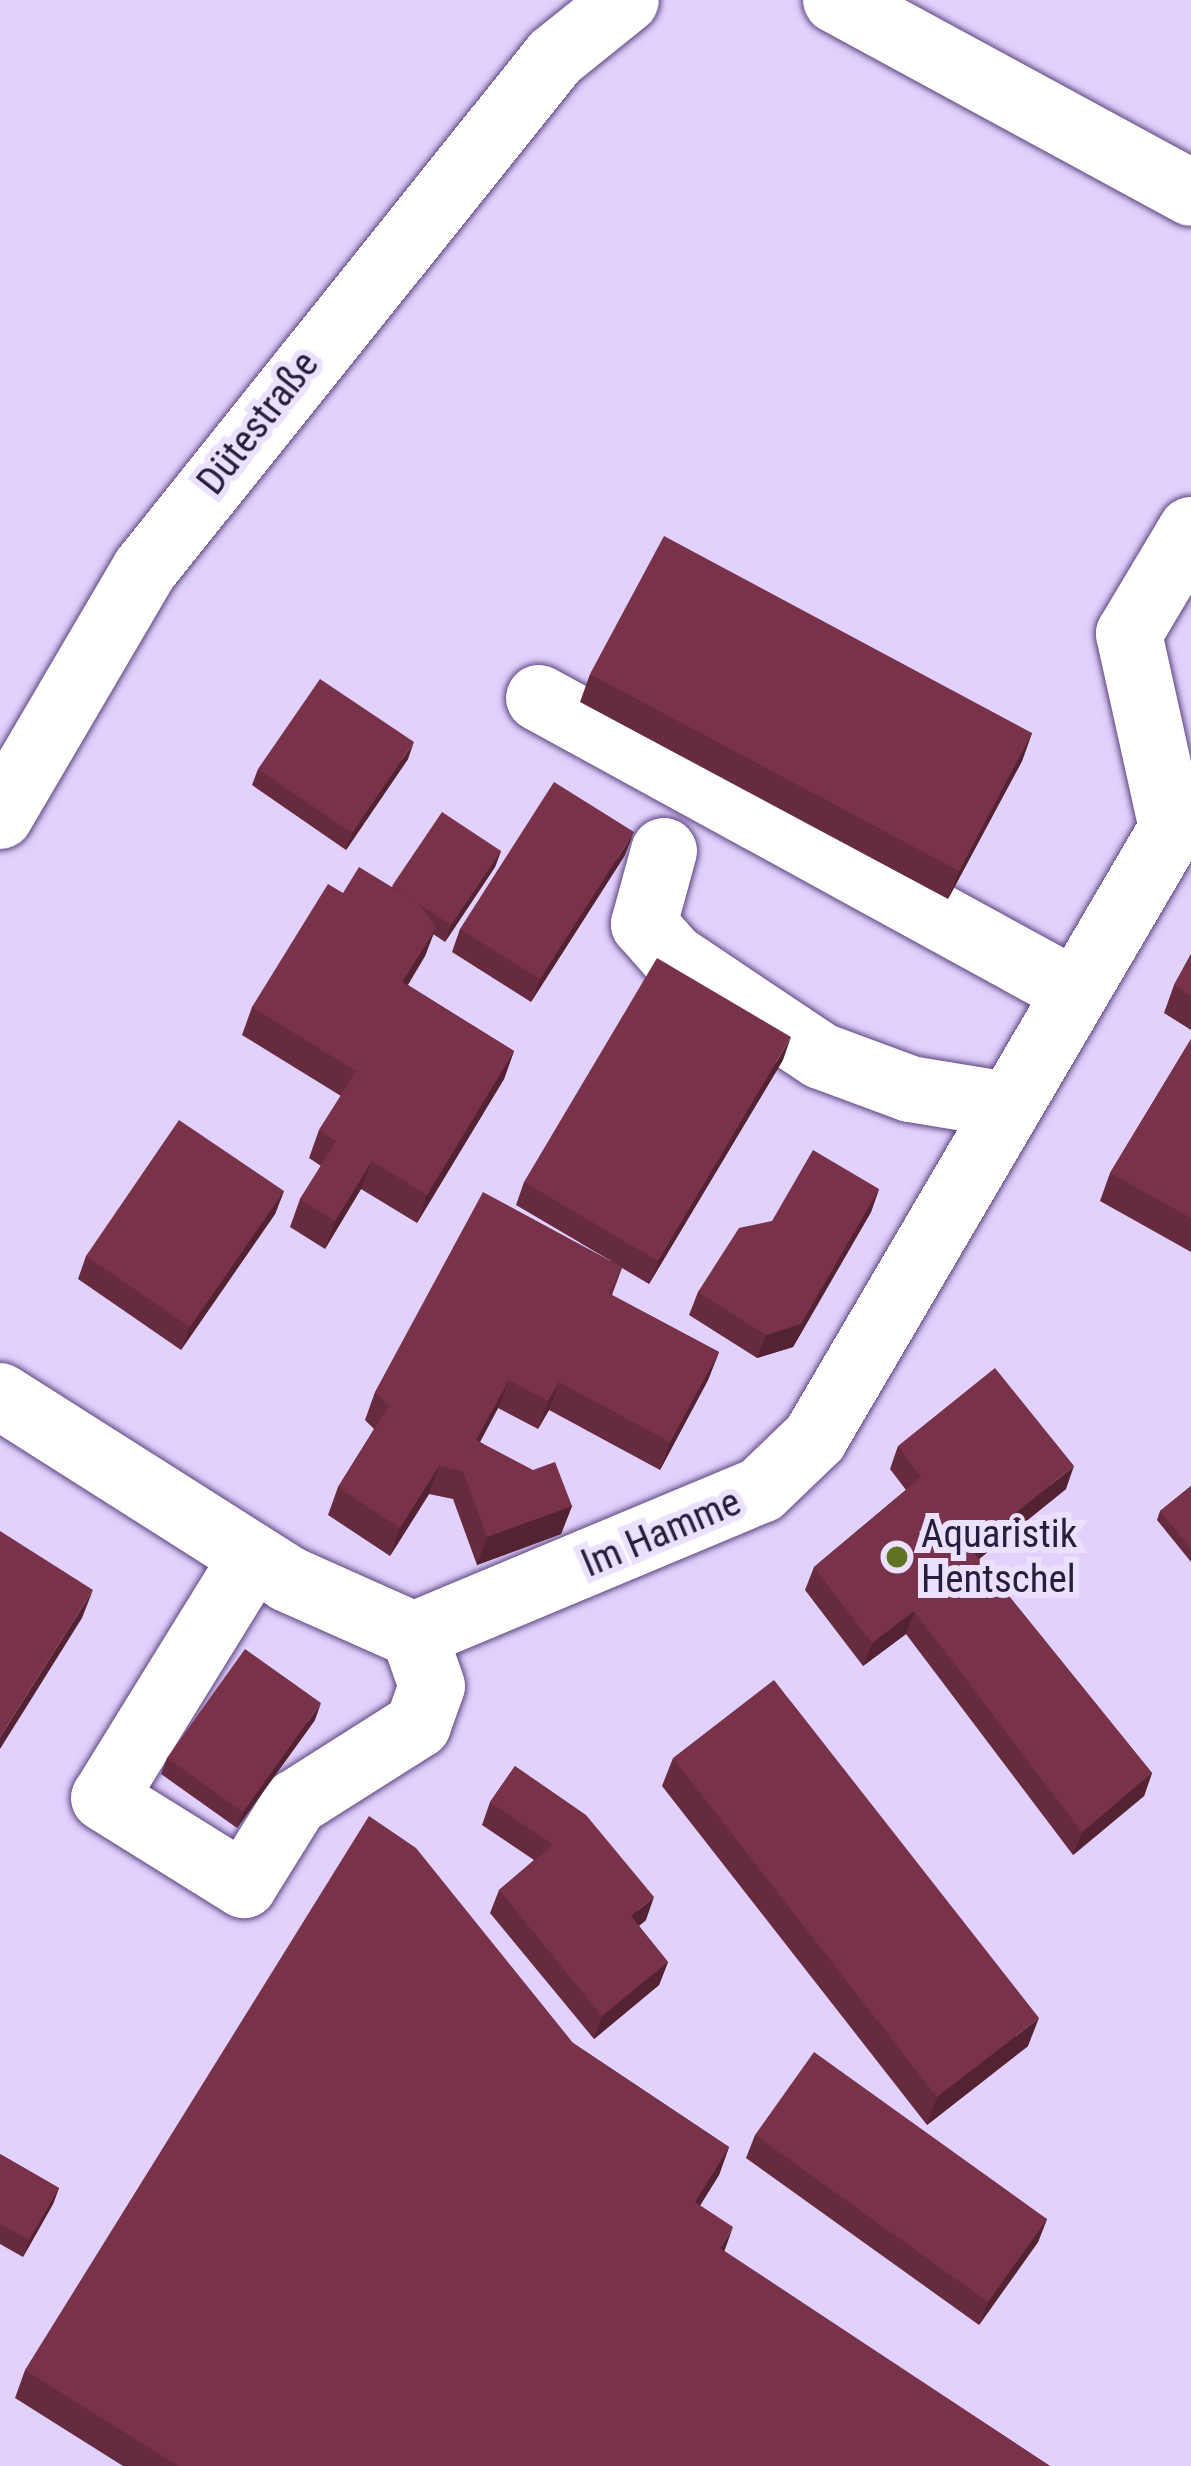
<!DOCTYPE html>
<meta charset="utf-8">
<style>
body{margin:0}
#map{position:relative;width:1191px;height:2466px;overflow:hidden;background:#e1d1fc;font-family:"Roboto Condensed",sans-serif}
div>[style]{position:absolute}
[style*='--x']{left:calc(var(--x)*1px);top:calc(var(--y)*1px);width:calc(var(--w)*1px);rotate:calc(var(--a)*1deg)}
.roads{filter:drop-shadow(0 0 3px #5d4380) drop-shadow(0 0 3px #5d4380)}
.minor>*{height:66px;margin:-33px;padding:0 33px;transform-origin:33px;border-radius:33px;background:#fff}
.wall>*{inset:0;background:#672b3f}
.shaded-wall>*{inset:0;background:#542333}
.building>*{inset:0;background:#783249}
.dots>*{width:33px;height:33px;translate:-50% -50%;box-sizing:border-box;border:6px solid #ebe1fe;border-radius:50%}
span{translate:-50% -50%;white-space:nowrap;text-align:center;line-height:1.15;-webkit-text-stroke:12px #ebe1fe;paint-order:stroke}
.street-label{font-size:39px;color:#291e39}
.poi-label{font-size:39px;color:#291e39}
.left{translate:0 -50%;text-align:left}
</style>
<div id="map">
<div class="roads">
<div class="minor">
<i style="--x:836;--y:0;--w:404;--a:28.5"></i>
<i style="--x:539;--y:698;--w:610;--a:28.71"></i>
<i style="--x:0;--y:816;--w:286;--a:-59.6"></i>
<i style="--x:145;--y:569;--w:656;--a:-51.31"></i>
<i style="--x:555;--y:57;--w:91;--a:-38.8"></i>
<i style="--x:1172;--y:828;--w:199;--a:-102.5"></i>
<i style="--x:1129;--y:634;--w:121;--a:-59.2"></i>
<i style="--x:664;--y:851;--w:76;--a:105.3"></i>
<i style="--x:644;--y:924;--w:44;--a:48.7"></i>
<i style="--x:673;--y:957;--w:178;--a:33.8"></i>
<i style="--x:821;--y:1056;--w:95;--a:20.3"></i>
<i style="--x:910;--y:1089;--w:98;--a:9.4"></i>
<i style="--x:0;--y:1396;--w:341;--a:32.4"></i>
<i style="--x:288;--y:1579;--w:138;--a:24"></i>
<i style="--x:414;--y:1635;--w:376;--a:-22.7"></i>
<i style="--x:761;--y:1490;--w:75;--a:-43.9"></i>
<i style="--x:815;--y:1438;--w:744;--a:-59.64"></i>
<i style="--x:253;--y:1557;--w:283;--a:121.7"></i>
<i style="--x:104;--y:1798;--w:165;--a:31.9"></i>
<i style="--x:244;--y:1885;--w:97;--a:-58.1"></i>
<i style="--x:295;--y:1803;--w:146;--a:-32.4"></i>
<i style="--x:418;--y:1725;--w:41;--a:-70.3"></i>
<i style="--x:432;--y:1686;--w:54;--a:-109.4"></i>
</div>
</div>
<div class="wall">
<i style="clip-path:polygon(590px 674px,1032px 733px,1022px 761px,948px 899px,580px 702px)"></i>
<i style="clip-path:polygon(408px 759px,346px 850px,252px 785px,258px 769px)"></i>
<i style="clip-path:polygon(501px 851px,495px 867px,445px 942px,433px 934px,425px 956px,408px 985px,514px 1051px,504px 1079px,417px 1223px,361px 1189px,325px 1249px,290px 1227px,300px 1199px,321px 1166px,309px 1158px,319px 1130px,341px 1096px,242px 1035px,252px 1007px,343px 893px,392px 887px)"></i>
<i style="clip-path:polygon(625px 855px,531px 1002px,452px 952px,460px 929px)"></i>
<i style="clip-path:polygon(1191px 954px,1191px 1030px,1164px 1013px,1174px 985px)"></i>
<i style="clip-path:polygon(1191px 1039px,1191px 1252px,1100px 1201px,1110px 1173px)"></i>
<i style="clip-path:polygon(783px 1060px,649px 1284px,622px 1268px,612px 1295px,719px 1352px,708px 1380px,660px 1470px,549px 1410px,538px 1429px,498px 1408px,480px 1442px,572px 1506px,561px 1534px,477px 1565px,453px 1499px,429px 1494px,390px 1556px,328px 1515px,338px 1487px,374px 1429px,365px 1420px,375px 1392px,611px 1261px,516px 1205px,524px 1182px)"></i>
<i style="clip-path:polygon(879px 1189px,871px 1212px,793px 1347px,757px 1358px,689px 1315px,698px 1292px,772px 1221px)"></i>
<i style="clip-path:polygon(284px 1191px,275px 1214px,181px 1350px,78px 1279px,86px 1256px)"></i>
<i style="clip-path:polygon(898px 1446px,1066px 1489px,979px 1559px,1152px 1773px,1144px 1796px,1073px 1855px,906px 1634px,863px 1666px,805px 1590px,814px 1567px,906px 1490px,890px 1469px)"></i>
<i style="clip-path:polygon(1191px 1486px,1191px 1562px,1157px 1520px,1160px 1511px)"></i>
<i style="clip-path:polygon(315px 1720px,237px 1828px,161px 1774px,167px 1758px)"></i>
<i style="clip-path:polygon(673px 1758px,1028px 2046px,927px 2125px,662px 1786px)"></i>
<i style="clip-path:polygon(515px 1766px,646px 1920px,639px 1926px,668px 1962px,659px 1985px,594px 2039px,490px 1913px,499px 1890px,534px 1860px,482px 1825px,490px 1802px)"></i>
<i style="clip-path:polygon(573px 2043px,729px 2147px,719px 2175px,700px 2205px,724px 2252px,1050px 2466px,123px 2466px,15px 2398px,25px 2370px)"></i>
<i style="clip-path:polygon(755px 2135px,1047px 2219px,1038px 2242px,979px 2325px,746px 2158px)"></i>
<i style="clip-path:polygon(0 2154px,59px 2188px,53px 2204px,23px 2257px,0 2244px)"></i>
</div>
<div class="shaded-wall">
<i style="clip-path:polygon(1032px 733px,1022px 761px,948px 899px,959px 871px)"></i>
<i style="clip-path:polygon(414px 742px,408px 759px,346px 850px,352px 833px)"></i>
<i style="clip-path:polygon(634px 832px,625px 855px,531px 1002px,540px 979px)"></i>
<i style="clip-path:polygon(501px 851px,495px 867px,445px 942px,451px 925px)"></i>
<i style="clip-path:polygon(436px 928px,425px 956px,392px 1010px,402px 982px)"></i>
<i style="clip-path:polygon(791px 1037px,783px 1060px,649px 1284px,658px 1261px)"></i>
<i style="clip-path:polygon(514px 1051px,504px 1079px,417px 1223px,427px 1195px)"></i>
<i style="clip-path:polygon(372px 1161px,361px 1189px,325px 1249px,335px 1221px)"></i>
<i style="clip-path:polygon(879px 1189px,871px 1212px,793px 1347px,757px 1358px,766px 1335px)"></i>
<i style="clip-path:polygon(284px 1191px,275px 1214px,181px 1350px,190px 1327px)"></i>
<i style="clip-path:polygon(719px 1352px,708px 1380px,660px 1470px,670px 1442px)"></i>
<i style="clip-path:polygon(509px 1380px,498px 1408px,466px 1468px,476px 1440px)"></i>
<i style="clip-path:polygon(559px 1382px,549px 1410px,538px 1429px,548px 1401px)"></i>
<i style="clip-path:polygon(439px 1466px,429px 1494px,390px 1556px,400px 1528px)"></i>
<i style="clip-path:polygon(1074px 1466px,1066px 1489px,963px 1572px,971px 1549px)"></i>
<i style="clip-path:polygon(572px 1506px,561px 1534px,477px 1565px,487px 1537px)"></i>
<i style="clip-path:polygon(93px 1590px,82px 1618px,0 1749px,0 1737px)"></i>
<i style="clip-path:polygon(914px 1611px,906px 1634px,863px 1666px,872px 1643px)"></i>
<i style="clip-path:polygon(321px 1703px,315px 1720px,237px 1828px,243px 1812px)"></i>
<i style="clip-path:polygon(1152px 1773px,1144px 1796px,1073px 1855px,1082px 1832px)"></i>
<i style="clip-path:polygon(654px 1897px,646px 1920px,622px 1939px,631px 1916px)"></i>
<i style="clip-path:polygon(668px 1962px,659px 1985px,594px 2039px,602px 2016px)"></i>
<i style="clip-path:polygon(1039px 2018px,1028px 2046px,927px 2125px,937px 2097px)"></i>
<i style="clip-path:polygon(729px 2147px,719px 2175px,685px 2230px,695px 2202px)"></i>
<i style="clip-path:polygon(59px 2188px,53px 2204px,23px 2257px,29px 2240px)"></i>
<i style="clip-path:polygon(1047px 2219px,1038px 2242px,979px 2325px,988px 2302px)"></i>
<i style="clip-path:polygon(733px 2227px,723px 2255px,720px 2248px)"></i>
</div>
<div class="building">
<i style="clip-path:polygon(664px 536px,1032px 733px,959px 871px,590px 674px)"></i>
<i style="clip-path:polygon(320px 679px,414px 742px,352px 833px,258px 769px)"></i>
<i style="clip-path:polygon(554px 782px,634px 832px,540px 979px,460px 929px)"></i>
<i style="clip-path:polygon(442px 812px,501px 851px,451px 925px,392px 886px)"></i>
<i style="clip-path:polygon(359px 867px,418px 903px,436px 928px,402px 982px,514px 1051px,427px 1195px,372px 1161px,335px 1221px,300px 1199px,336px 1141px,319px 1130px,356px 1071px,252px 1007px,328px 884px,343px 893px)"></i>
<i style="clip-path:polygon(1191px 954px,1191px 996px,1174px 985px)"></i>
<i style="clip-path:polygon(657px 958px,791px 1037px,658px 1261px,524px 1182px)"></i>
<i style="clip-path:polygon(1191px 1039px,1191px 1218px,1110px 1173px)"></i>
<i style="clip-path:polygon(179px 1120px,284px 1191px,190px 1327px,86px 1256px)"></i>
<i style="clip-path:polygon(813px 1150px,879px 1189px,801px 1324px,766px 1335px,698px 1292px,739px 1228px,772px 1221px)"></i>
<i style="clip-path:polygon(483px 1192px,622px 1267px,608px 1293px,719px 1352px,670px 1442px,559px 1382px,548px 1401px,509px 1380px,476px 1440px,533px 1470px,555px 1462px,572px 1506px,487px 1537px,463px 1471px,439px 1466px,400px 1528px,338px 1487px,389px 1406px,375px 1392px)"></i>
<i style="clip-path:polygon(995px 1368px,1074px 1466px,971px 1549px,1152px 1773px,1082px 1832px,914px 1611px,872px 1643px,814px 1567px,921px 1477px,898px 1446px)"></i>
<i style="clip-path:polygon(1191px 1486px,1191px 1549px,1160px 1511px)"></i>
<i style="clip-path:polygon(0 1531px,93px 1590px,0 1737px)"></i>
<i style="clip-path:polygon(245px 1649px,321px 1703px,243px 1812px,167px 1758px)"></i>
<i style="clip-path:polygon(774px 1680px,1039px 2018px,937px 2097px,673px 1758px)"></i>
<i style="clip-path:polygon(515px 1766px,586px 1815px,654px 1897px,631px 1916px,668px 1962px,602px 2016px,499px 1890px,553px 1845px,490px 1802px)"></i>
<i style="clip-path:polygon(369px 1816px,416px 1848px,573px 2043px,729px 2147px,695px 2202px,733px 2227px,720px 2248px,1050px 2466px,178px 2466px,25px 2370px)"></i>
<i style="clip-path:polygon(814px 2052px,1047px 2219px,988px 2302px,755px 2135px)"></i>
<i style="clip-path:polygon(0 2154px,59px 2188px,29px 2240px,0 2224px)"></i>
</div>
<div class="dots">
<i style="left:897px;top:1557px;background:#617423"></i>
</div>
<div class="street-label">
<span style="left:258px;top:423px;rotate:-52deg">Dütestraße</span>
<span style="left:661px;top:1533px;rotate:-23deg">Im Hamme</span>
</div>
<div class="poi-label">
<span class="left" style="left:921px;top:1557px">Aquaristik<br>Hentschel</span>
</div>
</div>
